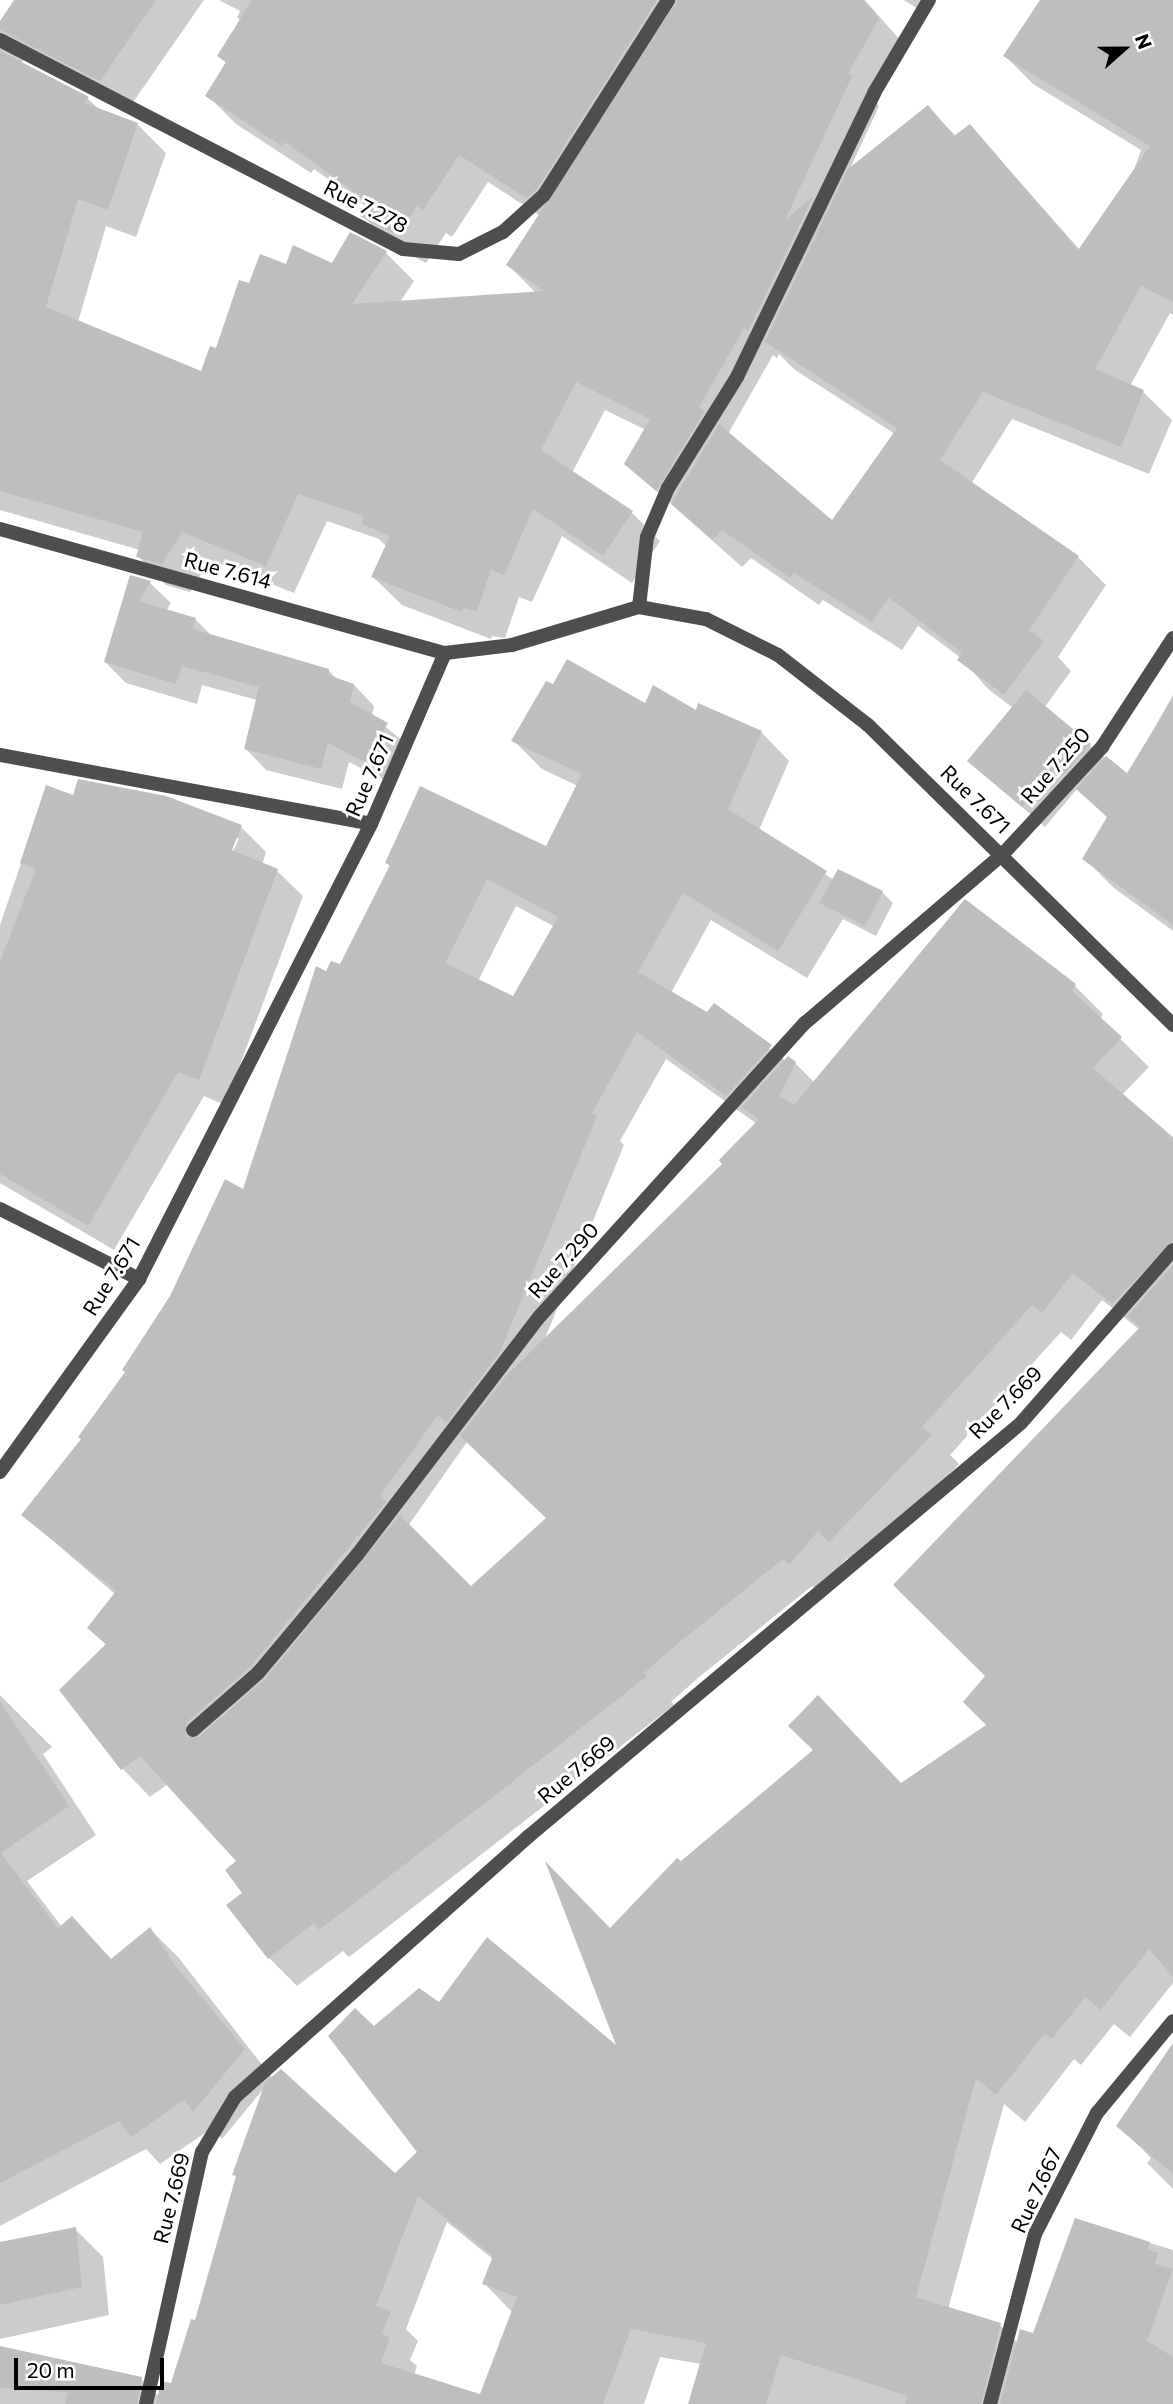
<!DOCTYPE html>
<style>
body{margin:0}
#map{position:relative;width:1173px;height:2404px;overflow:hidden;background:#fff;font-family:Commissioner,sans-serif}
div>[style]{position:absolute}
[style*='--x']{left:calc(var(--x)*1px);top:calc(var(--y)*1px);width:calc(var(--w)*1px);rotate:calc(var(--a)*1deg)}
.shadow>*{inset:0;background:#0003}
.building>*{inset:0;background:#bebebe}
.service>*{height:14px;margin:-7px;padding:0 7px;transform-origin:7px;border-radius:7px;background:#4e4e4e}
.minor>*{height:14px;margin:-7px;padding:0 7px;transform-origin:7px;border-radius:7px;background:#4e4e4e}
span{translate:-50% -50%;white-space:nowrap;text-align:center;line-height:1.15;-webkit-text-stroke:6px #fff;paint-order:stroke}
.street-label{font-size:21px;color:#000}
.north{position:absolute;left:1089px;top:14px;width:70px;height:70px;-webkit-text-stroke:5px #fff;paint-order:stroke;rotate:69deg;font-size:19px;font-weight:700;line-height:28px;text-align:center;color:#000}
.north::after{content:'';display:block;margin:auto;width:24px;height:32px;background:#000;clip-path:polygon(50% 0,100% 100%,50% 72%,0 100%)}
.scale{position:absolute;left:14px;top:2358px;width:150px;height:32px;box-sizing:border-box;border:4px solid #000;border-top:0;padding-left:9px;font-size:21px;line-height:24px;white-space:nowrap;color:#000;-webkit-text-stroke:5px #fff;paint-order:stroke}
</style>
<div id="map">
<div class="shadow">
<i style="clip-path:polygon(evenodd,16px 0,204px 0,129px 108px,24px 59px,21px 64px,88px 99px,100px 110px,137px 124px,166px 153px,136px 237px,106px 226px,78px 322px,202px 373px,250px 285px,287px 266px,333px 265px,351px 235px,386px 253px,414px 281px,400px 302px,536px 293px,508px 265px,542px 217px,488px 182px,452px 237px,446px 233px,426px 263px,390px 244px,362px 215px,367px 207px,314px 169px,311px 173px,236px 124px,208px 96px,227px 64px,219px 56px,241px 21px,237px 17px,240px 11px,219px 0,865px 0,907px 48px,876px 102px,879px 106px,849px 171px,928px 108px,957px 137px,970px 126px,1080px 250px,1133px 173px,1141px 150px,1033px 84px,1005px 56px,1042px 0,1173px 0,1173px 315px,1170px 313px,1130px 386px,1143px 392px,1172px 420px,1149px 474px,1012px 419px,971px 484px,1078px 557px,1106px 585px,1058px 657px,1071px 671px,1044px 708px,1127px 776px,1173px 695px,1173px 931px,1114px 888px,1085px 859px,1109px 819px,1085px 795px,1077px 789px,1045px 827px,969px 761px,1013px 708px,988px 689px,961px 658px,918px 626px,902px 650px,823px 600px,819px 605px,751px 558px,742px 567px,626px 464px,646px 430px,605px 410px,572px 473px,632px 513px,660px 541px,632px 583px,562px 536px,532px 602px,519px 597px,505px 638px,492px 636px,491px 639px,402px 605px,373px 577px,387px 547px,379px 539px,327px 521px,294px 593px,210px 560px,190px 592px,166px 585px,138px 556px,140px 550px,0 510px,0 24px,16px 0,779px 354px,795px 370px,895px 434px,832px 523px,728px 434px,773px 355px,777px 358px,779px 354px)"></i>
<i style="clip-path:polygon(904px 0,933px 0,926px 14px)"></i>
<i style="clip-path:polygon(131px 577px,150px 583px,171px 603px,166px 611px,195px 619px,212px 636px,328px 670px,338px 680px,354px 685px,374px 706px,372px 716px,408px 745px,386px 781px,349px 762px,342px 789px,266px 770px,246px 749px,257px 700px,202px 685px,197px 704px,126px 683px,105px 662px)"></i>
<i style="clip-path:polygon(evenodd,646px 706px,697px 712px,761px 732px,789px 761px,759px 830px,834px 880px,882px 892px,893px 903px,876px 936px,843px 919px,807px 978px,711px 920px,671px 993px,708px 1014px,714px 1006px,786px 1061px,795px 1063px,815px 1083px,965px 902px,1075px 986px,1103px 1014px,1100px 1019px,1149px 1067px,1123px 1094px,1173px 1137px,1173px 1983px,1130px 2037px,1114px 2024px,1081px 2065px,1074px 2059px,1025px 2122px,1004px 2104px,948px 2309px,1000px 2325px,1018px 2343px,1034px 2336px,1076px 2220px,1173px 2250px,1173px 2404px,690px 2404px,701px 2364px,660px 2357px,644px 2404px,0 2404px,0 2348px,141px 2379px,159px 2396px,172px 2385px,196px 2323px,265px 2087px,222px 2139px,212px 2128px,160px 2164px,146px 2149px,0 2226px,0 1695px,52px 1747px,43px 1754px,96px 1835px,27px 1881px,62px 1927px,72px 1918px,112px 1960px,150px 1929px,178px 1957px,273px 2079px,395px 2175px,420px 2152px,373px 2028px,439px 2004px,620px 2051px,610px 1930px,681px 1864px,902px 1785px,989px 1725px,987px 1676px,1140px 1330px,1102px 1300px,1071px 1340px,1061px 1332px,950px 1455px,959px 1464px,858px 1568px,847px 1558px,818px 1592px,812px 1586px,698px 1678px,671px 1702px,674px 1705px,349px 1957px,343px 1951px,297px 1986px,269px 1958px,228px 1905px,244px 1893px,239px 1861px,168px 1784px,150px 1797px,122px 1768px,107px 1646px,89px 1628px,116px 1595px,23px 1515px,83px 1440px,244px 1191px,340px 966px,391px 867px,387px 863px,546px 848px,578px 786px,542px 769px,514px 741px,646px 706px,516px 906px,555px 927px,513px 999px,478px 981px,516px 906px,646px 706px,666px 1059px,757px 1124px,725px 1164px,544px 1341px,624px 1145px,620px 1141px,666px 1059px,646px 706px,467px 1442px,548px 1519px,471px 1588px,408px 1526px,467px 1442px,646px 706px,447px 2222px,494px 2260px,485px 2284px,513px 2313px,482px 2397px,414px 2375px,417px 2366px,410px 2360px,418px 2341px,406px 2329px,447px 2222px)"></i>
<i style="clip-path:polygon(evenodd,47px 787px,74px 797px,241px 827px,266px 852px,262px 865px,277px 871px,303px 896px,225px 1105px,204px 1096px,114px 1250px,0 1183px,0 925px,47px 787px,235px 838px,239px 838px,230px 859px,227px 858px,235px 838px)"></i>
<i style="clip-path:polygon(1173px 2061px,1173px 2189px,1147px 2163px,1151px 2158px,1119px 2126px)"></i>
<i style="clip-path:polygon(75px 2229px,103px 2257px,109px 2315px,0 2339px,0 2243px)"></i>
</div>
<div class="building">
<i style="clip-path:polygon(14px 0,156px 0,100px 81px,0 30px,0 21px)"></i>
<i style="clip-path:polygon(252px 0,657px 0,537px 189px,526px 198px,459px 155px,423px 210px,417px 206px,397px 235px,360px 216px,368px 202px,285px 142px,282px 146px,205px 96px,226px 62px,217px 56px)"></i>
<i style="clip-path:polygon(678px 0,863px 0,879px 18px,848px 74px,852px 76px,785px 220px,813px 197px,748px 331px,744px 328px,699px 407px,704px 412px,656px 491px,624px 464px,650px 419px,576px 382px,541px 450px,633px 511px,603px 556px,533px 509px,504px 575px,491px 570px,477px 611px,463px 608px,462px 612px,371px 577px,390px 536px,362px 524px,364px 516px,298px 494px,266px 566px,182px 532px,162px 564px,136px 557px,143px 532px,0 491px,0 51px,89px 97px,85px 103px,138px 123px,108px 210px,78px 199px,46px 307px,201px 371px,210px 346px,216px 348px,239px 280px,249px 283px,260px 254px,286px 264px,293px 245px,332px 263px,350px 232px,387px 251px,352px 304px,544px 291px,506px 265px)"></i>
<i style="clip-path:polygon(1040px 0,1173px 0,1173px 302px,1141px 286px,1095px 369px,1144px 390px,1121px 447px,983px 392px,940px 460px,1079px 556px,1029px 630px,1044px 641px,1004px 695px,957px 660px,962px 653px,889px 598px,872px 622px,794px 573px,790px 578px,722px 530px,713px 540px,671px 504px,719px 424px,832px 520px,897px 428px,765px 342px,848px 169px,928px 105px,954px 136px,970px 124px,1078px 250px,1150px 146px,1003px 56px)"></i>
<i style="clip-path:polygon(130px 575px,151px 581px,139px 601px,196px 618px,193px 629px,329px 669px,328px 675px,354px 684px,350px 702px,388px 723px,365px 762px,328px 743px,321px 769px,244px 749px,259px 687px,182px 666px,176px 684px,104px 662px)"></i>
<i style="clip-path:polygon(evenodd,567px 659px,645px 703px,653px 685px,696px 710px,698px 703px,762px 731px,728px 809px,827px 871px,778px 951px,683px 893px,638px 972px,707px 1012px,714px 1003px,772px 1045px,726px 1096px,637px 1032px,592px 1113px,597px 1116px,500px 1352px,446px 1423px,438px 1415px,380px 1496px,386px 1502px,251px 1666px,186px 1723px,186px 1737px,199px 1737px,265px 1679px,400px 1515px,471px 1586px,546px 1518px,460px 1436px,507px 1375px,722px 1164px,719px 1160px,759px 1119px,742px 1107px,788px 1056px,796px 1062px,777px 1100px,780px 1096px,794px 1105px,965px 899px,1076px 984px,1072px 991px,1122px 1037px,1093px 1068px,1173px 1138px,1173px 1241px,1112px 1304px,1073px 1273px,1042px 1313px,1032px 1305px,922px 1427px,932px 1435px,829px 1542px,818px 1531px,789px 1565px,783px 1559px,670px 1650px,644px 1673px,647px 1676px,498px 1793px,319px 1930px,314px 1923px,268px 1959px,226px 1905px,242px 1893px,225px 1870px,236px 1861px,140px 1756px,121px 1770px,59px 1690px,106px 1644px,87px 1628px,116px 1591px,21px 1515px,81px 1439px,78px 1437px,125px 1372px,122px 1370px,170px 1296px,225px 1179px,243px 1189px,316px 966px,326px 971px,331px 961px,340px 964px,390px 865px,385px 863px,420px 786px,546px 846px,582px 774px,511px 741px,546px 681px,553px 684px,567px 659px,487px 879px,558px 917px,513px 996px,445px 963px,487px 879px)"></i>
<i style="clip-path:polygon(1026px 690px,1091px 744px,1062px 776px,1054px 769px,1022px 807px,967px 761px)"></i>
<i style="clip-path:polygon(1173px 698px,1173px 925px,1082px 859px,1107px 817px,1076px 789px,1106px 756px,1127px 773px)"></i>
<i style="clip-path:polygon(78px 779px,166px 796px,242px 825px,232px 850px,278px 869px,199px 1080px,178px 1072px,88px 1226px,0 1174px,0 961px,36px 869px,20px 863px,46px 785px,73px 795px)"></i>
<i style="clip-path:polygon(838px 869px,883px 891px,865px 926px,819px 903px)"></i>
<i style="clip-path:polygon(evenodd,1173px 1265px,1173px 1977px,1149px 1949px,1101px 2010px,1085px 1997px,1052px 2039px,1045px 2033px,996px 2095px,976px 2078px,916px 2297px,1001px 2323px,981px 2404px,905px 2404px,908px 2396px,781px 2355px,766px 2404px,688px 2404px,706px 2343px,631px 2329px,603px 2404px,156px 2404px,161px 2381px,171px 2383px,191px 2319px,195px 2320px,236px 2176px,232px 2175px,265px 2083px,281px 2069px,395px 2173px,417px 2152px,328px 2036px,355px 2008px,374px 2026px,419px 1988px,439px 2002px,487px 1937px,616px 2045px,545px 1861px,610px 1928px,677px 1858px,681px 1861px,813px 1750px,788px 1726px,818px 1695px,901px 1783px,986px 1725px,963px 1702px,985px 1676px,893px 1585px,1140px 1327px,1127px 1317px,1173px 1265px,418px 2196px,493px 2256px,482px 2284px,517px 2297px,480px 2394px,381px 2363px,390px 2337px,382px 2334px,391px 2311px,376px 2306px,418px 2196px)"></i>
<i style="clip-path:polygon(0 1701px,69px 1806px,1px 1853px,58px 1928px,72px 1916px,111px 1959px,150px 1927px,174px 1964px,245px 2049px,193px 2112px,184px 2100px,131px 2137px,119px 2121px,0 2183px)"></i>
<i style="clip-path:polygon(1173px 2043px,1173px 2174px,1116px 2126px)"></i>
<i style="clip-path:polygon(1075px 2218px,1150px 2242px,1148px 2249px,1158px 2253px,1155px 2264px,1173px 2269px,1147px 2341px,1173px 2357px,1173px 2404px,1000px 2404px,1020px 2329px,1033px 2333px)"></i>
<i style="clip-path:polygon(76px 2227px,82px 2287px,0 2305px,0 2242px)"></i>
<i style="clip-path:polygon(0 2346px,142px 2377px,137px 2404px,65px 2404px,68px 2392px,0 2388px)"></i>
</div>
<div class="service">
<i style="--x:0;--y:1209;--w:156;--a:26.7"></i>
</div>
<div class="minor">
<i style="--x:0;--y:40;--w:454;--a:27.4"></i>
<i style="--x:403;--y:249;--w:56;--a:5.1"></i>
<i style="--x:459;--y:254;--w:49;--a:-26.6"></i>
<i style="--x:503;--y:232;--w:55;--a:-42.1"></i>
<i style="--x:544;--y:195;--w:231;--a:-57.5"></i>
<i style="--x:0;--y:529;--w:462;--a:15.6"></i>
<i style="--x:445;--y:653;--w:67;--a:-6.8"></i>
<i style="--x:512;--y:645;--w:133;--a:-16.7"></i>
<i style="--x:639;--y:607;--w:68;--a:10.2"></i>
<i style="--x:706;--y:619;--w:80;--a:26.6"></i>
<i style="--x:778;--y:655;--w:114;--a:37.9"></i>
<i style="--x:868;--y:725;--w:428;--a:44.5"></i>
<i style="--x:639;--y:607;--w:70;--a:-83.5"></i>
<i style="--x:647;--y:537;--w:53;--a:-66.8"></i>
<i style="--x:668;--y:488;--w:131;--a:-58.1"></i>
<i style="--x:737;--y:377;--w:315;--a:-64.2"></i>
<i style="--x:874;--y:93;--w:108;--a:-59.4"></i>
<i style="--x:0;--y:755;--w:377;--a:10.5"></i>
<i style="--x:0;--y:1472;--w:238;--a:-54.2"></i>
<i style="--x:139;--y:1279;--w:511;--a:-62.98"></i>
<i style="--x:371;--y:824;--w:186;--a:-66.6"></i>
<i style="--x:193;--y:1730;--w:86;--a:-41.2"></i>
<i style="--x:258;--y:1673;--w:154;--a:-50"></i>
<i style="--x:357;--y:1555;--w:301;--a:-52.6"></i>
<i style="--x:540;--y:1316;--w:395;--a:-47.9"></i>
<i style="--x:805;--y:1023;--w:260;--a:-40.5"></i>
<i style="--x:1003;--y:854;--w:146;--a:-47.2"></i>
<i style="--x:1102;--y:747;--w:130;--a:-56.9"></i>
<i style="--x:146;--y:2404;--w:258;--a:-77.5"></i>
<i style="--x:202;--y:2152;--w:64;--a:-59"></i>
<i style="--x:235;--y:2097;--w:393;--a:-41.6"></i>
<i style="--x:529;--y:1836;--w:642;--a:-40.01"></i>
<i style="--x:1021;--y:1423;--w:230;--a:-48.7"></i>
<i style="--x:990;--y:2404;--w:176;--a:-75.2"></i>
<i style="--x:1035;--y:2234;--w:136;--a:-62.9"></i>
<i style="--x:1097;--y:2113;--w:119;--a:-50.4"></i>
</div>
<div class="street-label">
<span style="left:366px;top:206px;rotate:27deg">Rue 7.278</span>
<span style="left:228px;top:570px;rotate:15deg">Rue 7.614</span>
<span style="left:1055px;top:765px;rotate:-49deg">Rue 7.250</span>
<span style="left:369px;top:775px;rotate:-66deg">Rue 7.671</span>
<span style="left:976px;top:799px;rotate:44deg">Rue 7.671</span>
<span style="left:563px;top:1260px;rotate:-48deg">Rue 7.290</span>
<span style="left:111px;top:1276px;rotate:-58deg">Rue 7.671</span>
<span style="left:1005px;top:1402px;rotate:-45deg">Rue 7.669</span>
<span style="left:576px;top:1769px;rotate:-40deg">Rue 7.669</span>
<span style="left:1036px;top:2190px;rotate:-65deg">Rue 7.667</span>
<span style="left:171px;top:2198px;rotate:-76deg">Rue 7.669</span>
</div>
<div class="north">N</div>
<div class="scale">20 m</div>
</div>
